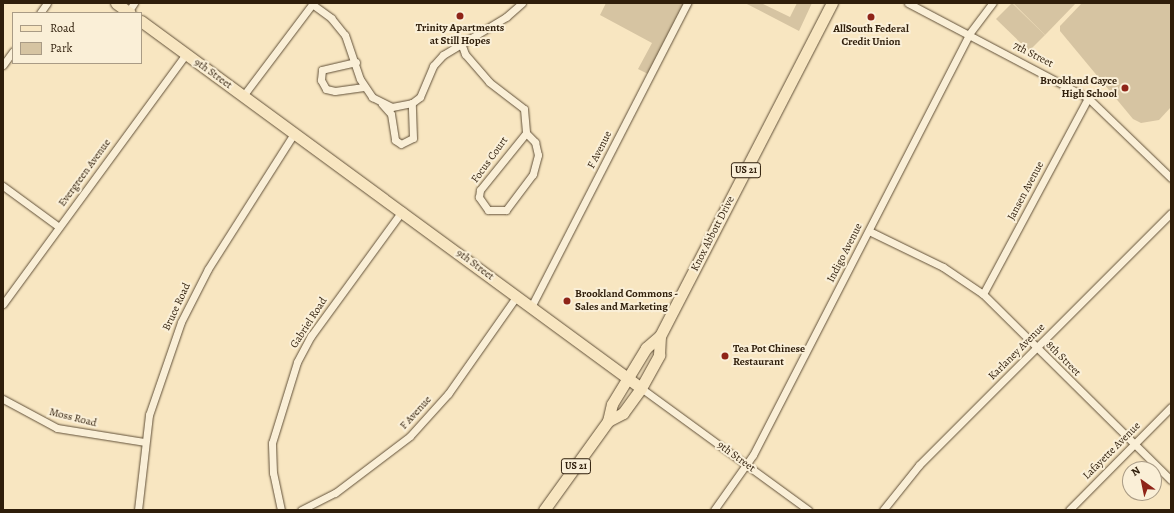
<!DOCTYPE html>
<style>
body{margin:0}
#map{position:relative;width:1174px;height:513px;overflow:hidden;background:#f8e6c1;font-family:Alegreya,serif}
div>[style]{position:absolute}
[style*='--x']{left:calc(var(--x)*1px);top:calc(var(--y)*1px);width:calc(var(--w)*1px);rotate:calc(var(--a)*1deg)}
.green>*{inset:0;background:#d6c4a2}
.roads{filter:drop-shadow(0 0 1px #615038) drop-shadow(0 0 1px #615038)}
.minor>*{height:7px;margin:-3.5px;padding:0 3.5px;transform-origin:3.5px;border-radius:3.5px;background:#faefd7}
.primary>*{height:11px;margin:-5.5px;padding:0 5.5px;transform-origin:5.5px;border-radius:5.5px;background:#f8e6c1}
.dots>*{width:11px;height:11px;translate:-50% -50%;box-sizing:border-box;border:2px solid #faefd7;border-radius:50%}
span{translate:-50% -50%;white-space:nowrap;text-align:center;line-height:1.15;-webkit-text-stroke:4px #faefd7;paint-order:stroke}
.shield-label span{padding:1px 3px;background:#faefd7;border:1px solid;border-radius:3px;-webkit-text-stroke-width:0}
.shield-label{font-size:10px;color:#2f1e0b;font-weight:700}
.poi-label{font-size:11px;color:#2f1e0b;font-weight:700}
.right{translate:-100% -50%;text-align:right}
.left{translate:0 -50%;text-align:left}
.street-label{font-size:11px;color:#2f1e0b}
.frame{position:absolute;inset:0;border:4px solid #2f1e0b;pointer-events:none}
.legend{position:absolute;left:12px;top:12px;width:130px;height:52px;box-sizing:border-box;background:#faefd7;border:1px solid #a99b85;margin:0;padding:5px 7px;list-style:none;font-size:12px;color:#2f1e0b}
.legend li{display:flex;align-items:center;gap:8px;height:20px}
.legend b{width:20px;border:1px solid #a99b85}
.north{position:absolute;left:1122px;top:461px;width:40px;height:40px;box-sizing:border-box;background:#faefd7;border:1px solid #a99b85;border-radius:50%;rotate:327deg;font-size:11px;font-weight:700;line-height:16px;text-align:center;color:#2f1e0b}
.north::after{content:'';display:block;margin:auto;width:14px;height:18px;background:#8f2418;clip-path:polygon(50% 0,100% 100%,50% 72%,0 100%)}
</style>
<div id="map">
<div class="green">
<i style="clip-path:polygon(606px 3px,687px 3px,650px 75px,638px 69px,652px 43px,600px 15px)"></i>
<i style="clip-path:polygon(745px 3px,761px 3px,790px 17px,797px 3px,812px 3px,799px 31px)"></i>
<i style="clip-path:polygon(1012px 3px,1045px 35px,1029px 51px,996px 19px)"></i>
<i style="clip-path:polygon(1013px 3px,1076px 3px,1045px 35px)"></i>
<i style="clip-path:polygon(1082px 3px,1171px 3px,1171px 107px,1159px 120px,1141px 123px,1133px 119px,1060px 31px,1060px 26px)"></i>
</div>
<div class="roads">
<div class="minor">
<i style="--x:908;--y:3;--w:204;--a:27.8"></i>
<i style="--x:1088;--y:98;--w:115;--a:43.9"></i>
<i style="--x:312;--y:4;--w:24;--a:36"></i>
<i style="--x:331;--y:18;--w:22;--a:51"></i>
<i style="--x:345;--y:35;--w:46;--a:71.2"></i>
<i style="--x:360;--y:79;--w:22;--a:56"></i>
<i style="--x:372;--y:97;--w:22;--a:27"></i>
<i style="--x:392;--y:107;--w:20;--a:-11"></i>
<i style="--x:412;--y:103;--w:10;--a:-37"></i>
<i style="--x:420;--y:97;--w:34;--a:-67"></i>
<i style="--x:433;--y:66;--w:15;--a:-48"></i>
<i style="--x:443;--y:55;--w:74;--a:-31.1"></i>
<i style="--x:506;--y:17;--w:21;--a:-41"></i>
<i style="--x:128;--y:12;--w:11;--a:-56"></i>
<i style="--x:40;--y:13;--w:12;--a:-55"></i>
<i style="--x:461;--y:43;--w:12;--a:70"></i>
<i style="--x:465;--y:54;--w:37;--a:49"></i>
<i style="--x:489;--y:82;--w:44;--a:37.6"></i>
<i style="--x:524;--y:109;--w:24;--a:85"></i>
<i style="--x:526;--y:133;--w:13;--a:45"></i>
<i style="--x:535;--y:142;--w:13;--a:77"></i>
<i style="--x:538;--y:155;--w:20;--a:105"></i>
<i style="--x:533;--y:174;--w:45;--a:126.9"></i>
<i style="--x:506;--y:210;--w:18;--a:180"></i>
<i style="--x:488;--y:210;--w:16;--a:-125"></i>
<i style="--x:479;--y:197;--w:7;--a:-82"></i>
<i style="--x:480;--y:190;--w:73;--a:-51.1"></i>
<i style="--x:356;--y:62;--w:35;--a:167"></i>
<i style="--x:322;--y:70;--w:10;--a:96"></i>
<i style="--x:321;--y:80;--w:10;--a:61"></i>
<i style="--x:326;--y:89;--w:9;--a:13"></i>
<i style="--x:335;--y:91;--w:29;--a:-8"></i>
<i style="--x:3;--y:65;--w:17;--a:-54"></i>
<i style="--x:243;--y:96;--w:116;--a:-53"></i>
<i style="--x:382;--y:104;--w:13;--a:48"></i>
<i style="--x:391;--y:114;--w:26;--a:81"></i>
<i style="--x:395;--y:140;--w:7;--a:34"></i>
<i style="--x:401;--y:144;--w:13;--a:-27"></i>
<i style="--x:413;--y:138;--w:35;--a:-92"></i>
<i style="--x:3;--y:186;--w:69;--a:36.2"></i>
<i style="--x:869;--y:231;--w:82;--a:25.9"></i>
<i style="--x:943;--y:267;--w:48;--a:34"></i>
<i style="--x:983;--y:294;--w:264;--a:44.7"></i>
<i style="--x:983;--y:294;--w:222;--a:-61.8"></i>
<i style="--x:3;--y:304;--w:310;--a:-53.8"></i>
<i style="--x:531;--y:307;--w:342;--a:-62.8"></i>
<i style="--x:641;--y:388;--w:207;--a:36.1"></i>
<i style="--x:3;--y:399;--w:61;--a:28.2"></i>
<i style="--x:57;--y:428;--w:88;--a:9.1"></i>
<i style="--x:138;--y:510;--w:96;--a:-83.4"></i>
<i style="--x:149;--y:415;--w:98;--a:-71"></i>
<i style="--x:181;--y:322;--w:59;--a:-63"></i>
<i style="--x:208;--y:269;--w:159;--a:-57.6"></i>
<i style="--x:281;--y:510;--w:38;--a:-102"></i>
<i style="--x:273;--y:473;--w:30;--a:-92"></i>
<i style="--x:272;--y:443;--w:85;--a:-72.8"></i>
<i style="--x:297;--y:362;--w:30;--a:-62"></i>
<i style="--x:311;--y:336;--w:155;--a:-53.9"></i>
<i style="--x:301;--y:510;--w:38;--a:-27"></i>
<i style="--x:335;--y:493;--w:94;--a:-37.2"></i>
<i style="--x:410;--y:436;--w:57;--a:-47.9"></i>
<i style="--x:448;--y:394;--w:120;--a:-54.9"></i>
<i style="--x:714;--y:510;--w:67;--a:-54.7"></i>
<i style="--x:753;--y:455;--w:473;--a:-62.8"></i>
<i style="--x:969;--y:34;--w:39;--a:-53"></i>
<i style="--x:883;--y:510;--w:58;--a:-51.3"></i>
<i style="--x:919;--y:465;--w:356;--a:-45"></i>
<i style="--x:1069;--y:510;--w:145;--a:-45.3"></i>
</div>
<div class="primary">
<i style="--x:116;--y:3;--w:17;--a:36"></i>
<i style="--x:141;--y:21;--w:620;--a:36.28"></i>
<i style="--x:608;--y:421;--w:17;--a:-28"></i>
<i style="--x:623;--y:413;--w:31;--a:-54"></i>
<i style="--x:641;--y:388;--w:38;--a:-61"></i>
<i style="--x:659;--y:355;--w:19;--a:-87"></i>
<i style="--x:544;--y:510;--w:110;--a:-54.3"></i>
<i style="--x:608;--y:421;--w:17;--a:-77"></i>
<i style="--x:612;--y:404;--w:66;--a:-58.7"></i>
<i style="--x:646;--y:348;--w:18;--a:-41"></i>
<i style="--x:660;--y:336;--w:375;--a:-62.7"></i>
</div>
</div>
<div class="dots">
<i style="left:460px;top:16px;background:#8f2418"></i>
<i style="left:871px;top:17px;background:#8f2418"></i>
<i style="left:1125px;top:88px;background:#8f2418"></i>
<i style="left:567px;top:301px;background:#8f2418"></i>
<i style="left:725px;top:356px;background:#8f2418"></i>
</div>
<div class="shield-label">
<span style="left:746px;top:170px">US 21</span>
<span style="left:576px;top:466px">US 21</span>
</div>
<div class="poi-label">
<span style="left:460px;top:35px">Trinity Apartments<br>at Still Hopes</span>
<span style="left:871px;top:36px">AllSouth Federal<br>Credit Union</span>
<span class="right" style="left:1117px;top:88px">Brookland Cayce<br>High School</span>
<span class="left" style="left:575px;top:301px">Brookland Commons -<br>Sales and Marketing</span>
<span class="left" style="left:733px;top:356px">Tea Pot Chinese<br>Restaurant</span>
</div>
<div class="street-label">
<span style="left:1033px;top:55px;rotate:27deg">7th Street</span>
<span style="left:213px;top:74px;rotate:36deg">9th Street</span>
<span style="left:600px;top:150px;rotate:-63deg">F Avenue</span>
<span style="left:490px;top:160px;rotate:-54deg">Focus Court</span>
<span style="left:85px;top:173px;rotate:-54deg">Evergreen Avenue</span>
<span style="left:1026px;top:191px;rotate:-62deg">Jansen Avenue</span>
<span style="left:713px;top:234px;rotate:-63deg">Knox Abbott Drive</span>
<span style="left:845px;top:253px;rotate:-63deg">Indigo Avenue</span>
<span style="left:475px;top:265px;rotate:37deg">9th Street</span>
<span style="left:177px;top:307px;rotate:-65deg">Bruce Road</span>
<span style="left:309px;top:323px;rotate:-57deg">Gabriel Road</span>
<span style="left:1017px;top:352px;rotate:-45deg">Karlaney Avenue</span>
<span style="left:1063px;top:359px;rotate:45deg">8th Street</span>
<span style="left:416px;top:413px;rotate:-48deg">F Avenue</span>
<span style="left:73px;top:418px;rotate:14deg">Moss Road</span>
<span style="left:1112px;top:451px;rotate:-45deg">Lafayette Avenue</span>
<span style="left:736px;top:457px;rotate:36deg">9th Street</span>
</div>
<div class="frame"></div>
<ul class="legend">
<li><b style="height:5px;background:#f8e6c1"></b>Road</li>
<li><b style="height:11px;background:#d6c4a2"></b>Park</li>
</ul>
<div class="north">N</div>
</div>
